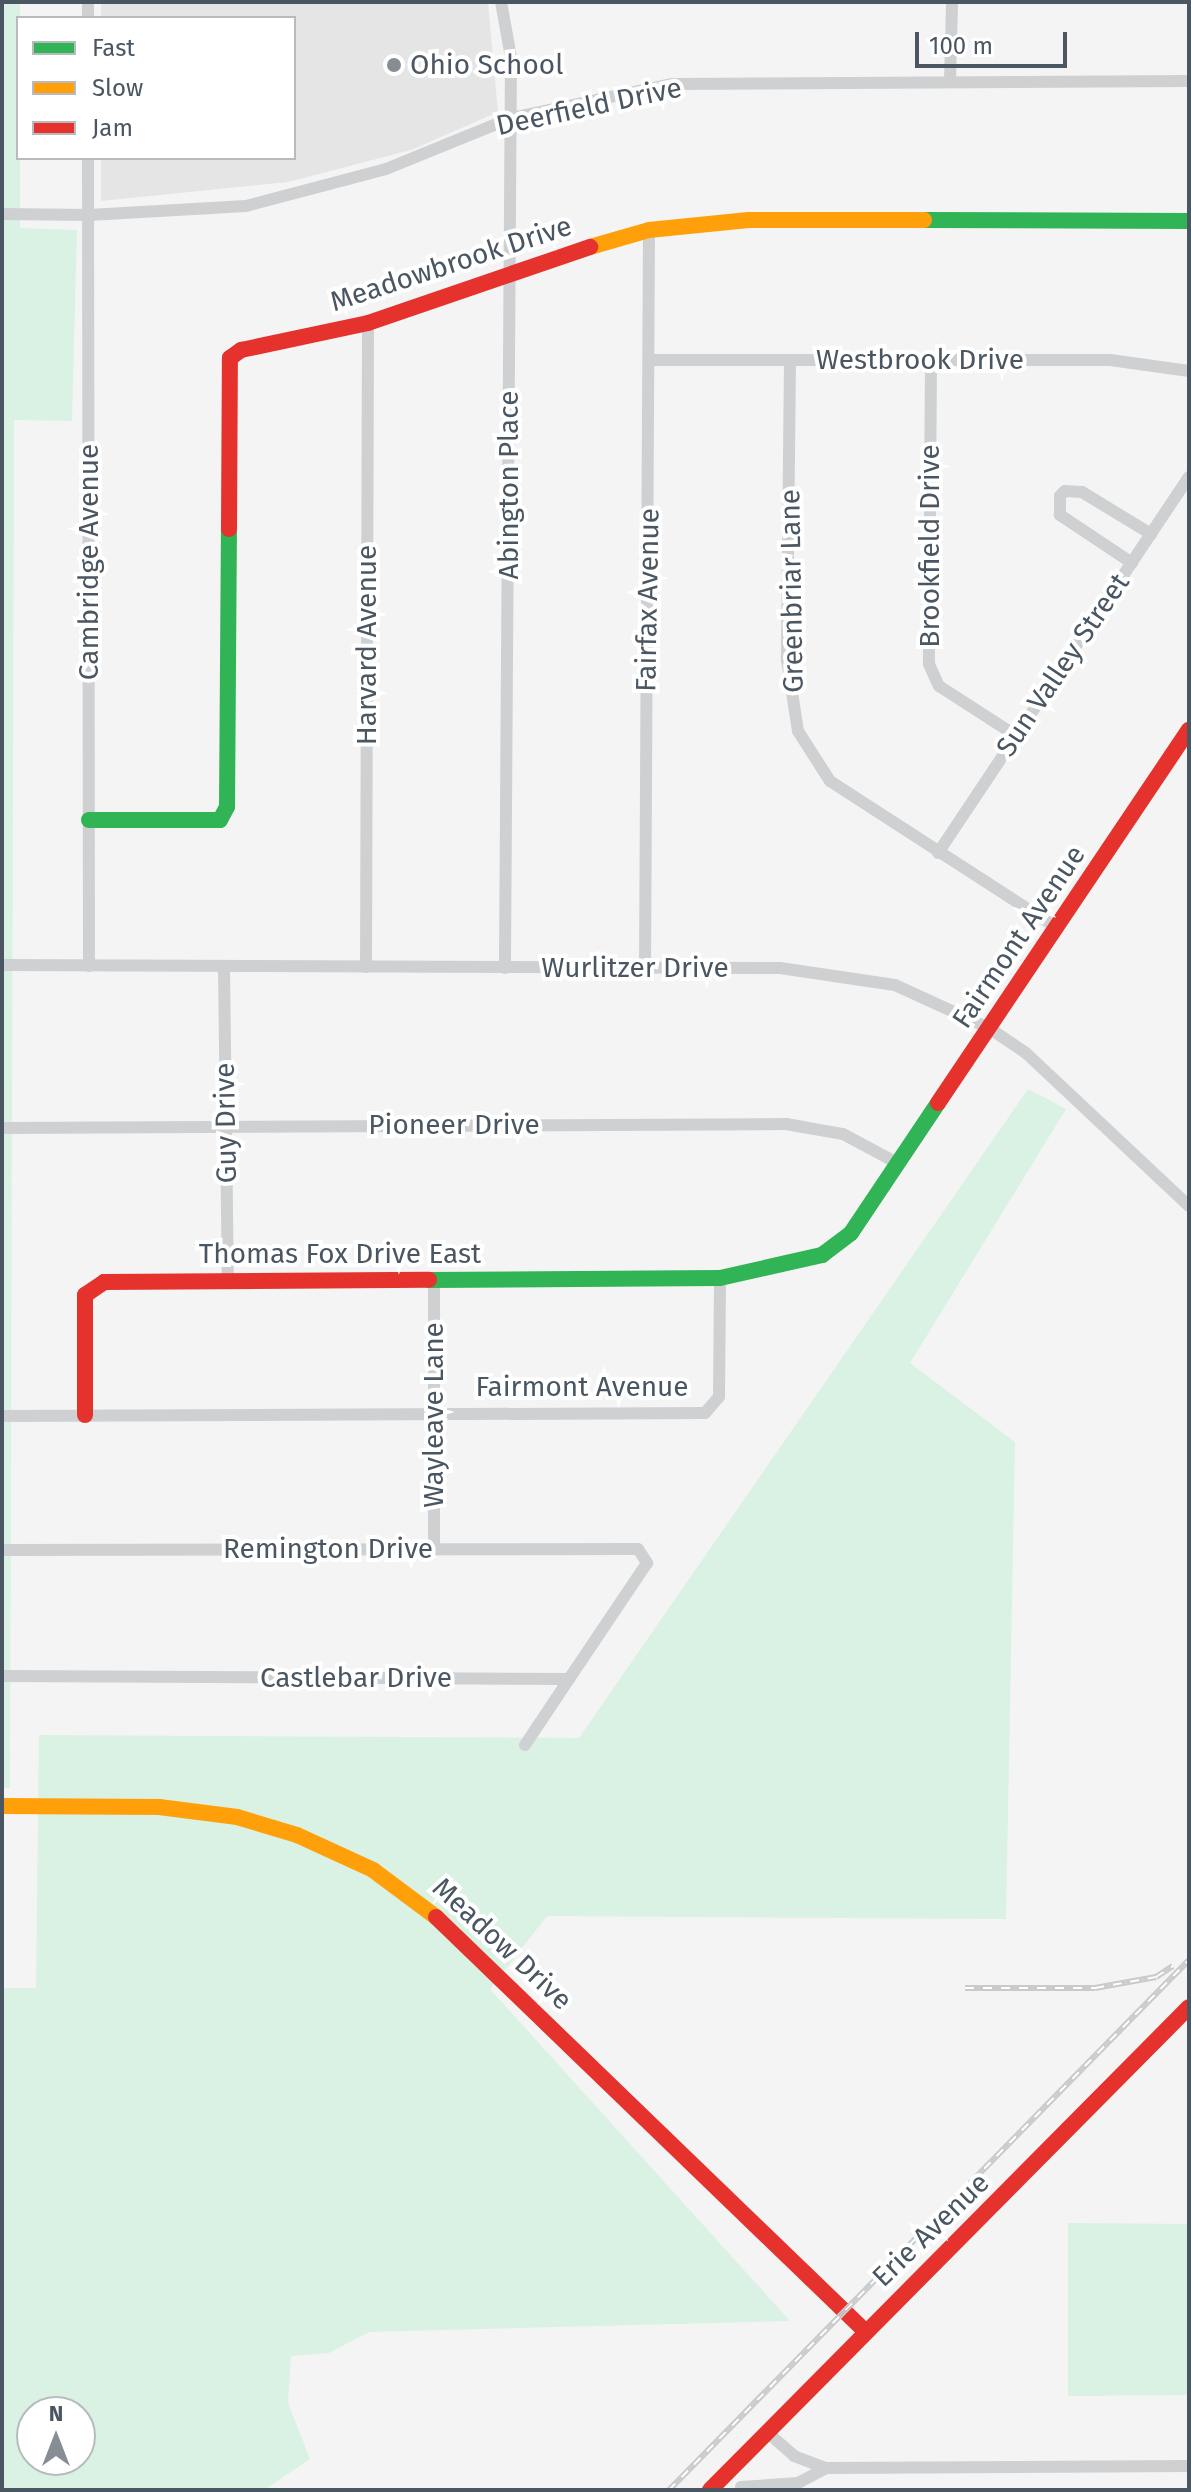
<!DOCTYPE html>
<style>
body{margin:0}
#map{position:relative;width:1191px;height:2492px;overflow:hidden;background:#f4f4f4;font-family:"Fira Sans",sans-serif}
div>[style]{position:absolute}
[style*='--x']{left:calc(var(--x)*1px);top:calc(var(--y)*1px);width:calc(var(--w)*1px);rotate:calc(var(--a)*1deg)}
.education>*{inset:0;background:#e6e5e6}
.green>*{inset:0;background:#d9f2e3}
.street>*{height:12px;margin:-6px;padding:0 6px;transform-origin:6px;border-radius:6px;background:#ced0d2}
.fast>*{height:16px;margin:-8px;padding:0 8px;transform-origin:8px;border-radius:8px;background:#30b455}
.slow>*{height:16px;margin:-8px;padding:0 8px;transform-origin:8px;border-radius:8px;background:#ff9f0a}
.jam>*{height:16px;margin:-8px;padding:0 8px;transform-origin:8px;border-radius:8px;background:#e5322d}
.rail>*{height:6px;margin-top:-3px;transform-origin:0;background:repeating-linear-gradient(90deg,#fff 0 9px,#c9cacc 0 18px);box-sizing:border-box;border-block:2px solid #c9cacc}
.dots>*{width:22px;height:22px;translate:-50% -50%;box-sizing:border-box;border:4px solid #fff;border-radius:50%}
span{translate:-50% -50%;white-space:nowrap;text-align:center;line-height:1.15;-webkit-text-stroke:8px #fff;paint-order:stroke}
.poi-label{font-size:28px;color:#4a5661}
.left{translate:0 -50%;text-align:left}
.street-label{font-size:28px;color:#4a5661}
.frame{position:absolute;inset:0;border:4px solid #4a5661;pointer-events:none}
.legend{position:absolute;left:16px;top:16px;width:280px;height:144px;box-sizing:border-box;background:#fff;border:2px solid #b7bbc0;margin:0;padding:10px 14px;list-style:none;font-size:24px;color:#4a5661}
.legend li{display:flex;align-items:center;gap:16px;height:40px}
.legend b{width:40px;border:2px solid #b7bbc0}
.north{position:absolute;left:16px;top:2396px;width:80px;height:80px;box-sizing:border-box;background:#fff;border:2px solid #b7bbc0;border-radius:50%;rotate:0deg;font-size:22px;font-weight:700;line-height:32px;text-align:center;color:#4a5661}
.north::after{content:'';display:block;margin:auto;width:28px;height:36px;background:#868d94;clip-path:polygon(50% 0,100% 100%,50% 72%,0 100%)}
.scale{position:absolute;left:915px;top:32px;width:152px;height:36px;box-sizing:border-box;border:4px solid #4a5661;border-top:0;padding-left:10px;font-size:24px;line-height:28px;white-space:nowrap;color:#4a5661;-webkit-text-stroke:6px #fff;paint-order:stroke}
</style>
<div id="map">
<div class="education">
<i style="clip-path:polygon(101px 2px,488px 2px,498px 112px,411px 150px,288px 182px,101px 201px,101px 158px,294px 158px,294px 18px,101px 18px)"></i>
</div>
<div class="green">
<i style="clip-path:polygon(2px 2px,20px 2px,20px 228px,77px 230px,72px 421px,14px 420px,10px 1788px,2px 1788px)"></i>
<i style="clip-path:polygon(evenodd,1028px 1089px,1066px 1109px,910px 1363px,1015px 1442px,1006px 1919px,547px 1916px,490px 1989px,790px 2321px,369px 2332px,329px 2353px,291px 2356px,288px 2403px,310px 2459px,264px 2490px,2px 2490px,2px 1988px,36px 1988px,39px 1735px,579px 1738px,1028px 1089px,32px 2412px,80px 2412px,80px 2460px,32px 2460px,32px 2412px)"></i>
<i style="clip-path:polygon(1068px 2223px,1189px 2224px,1189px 2395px,1068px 2396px)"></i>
</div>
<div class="street">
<i style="--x:88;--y:2;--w:16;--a:90"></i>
<i style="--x:501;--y:2;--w:56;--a:79.7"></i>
<i style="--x:511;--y:57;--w:911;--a:90.38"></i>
<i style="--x:950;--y:81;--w:79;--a:-88.5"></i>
<i style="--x:88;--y:158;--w:808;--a:89.93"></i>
<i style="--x:2;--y:214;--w:87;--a:0.7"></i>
<i style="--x:89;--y:215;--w:157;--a:-3.3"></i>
<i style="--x:246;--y:206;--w:145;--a:-14.8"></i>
<i style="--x:386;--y:169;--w:135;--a:-22.2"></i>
<i style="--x:511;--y:118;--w:165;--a:-11.9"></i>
<i style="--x:672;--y:84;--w:517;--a:-0.33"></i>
<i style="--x:650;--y:360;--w:460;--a:0"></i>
<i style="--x:1110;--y:360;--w:80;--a:7.9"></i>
<i style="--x:790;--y:360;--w:300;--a:90.6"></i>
<i style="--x:787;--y:660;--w:72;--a:81.2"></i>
<i style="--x:798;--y:731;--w:59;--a:57.4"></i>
<i style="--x:830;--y:781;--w:270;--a:32.9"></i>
<i style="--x:931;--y:361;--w:303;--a:90.4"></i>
<i style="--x:929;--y:664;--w:24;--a:66"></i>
<i style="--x:939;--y:686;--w:90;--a:32.8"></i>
<i style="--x:1132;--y:563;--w:87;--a:-146.3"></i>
<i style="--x:1060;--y:515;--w:19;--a:-90"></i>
<i style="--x:1060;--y:496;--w:7;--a:-45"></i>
<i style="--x:1065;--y:491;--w:17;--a:3"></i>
<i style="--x:1082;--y:492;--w:81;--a:31.3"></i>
<i style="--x:938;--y:853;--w:452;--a:-56.3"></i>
<i style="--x:2;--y:965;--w:778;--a:0.22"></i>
<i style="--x:780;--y:968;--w:116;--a:8.4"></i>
<i style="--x:895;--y:985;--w:103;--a:24.6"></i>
<i style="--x:989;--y:1028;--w:45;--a:34"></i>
<i style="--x:1026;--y:1053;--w:224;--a:43.2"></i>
<i style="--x:224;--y:966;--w:314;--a:89.3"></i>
<i style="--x:366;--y:967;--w:644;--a:-89.82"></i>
<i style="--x:645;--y:969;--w:739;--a:-89.69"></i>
<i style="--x:2;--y:1128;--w:784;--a:-0.29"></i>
<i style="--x:786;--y:1124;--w:58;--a:10"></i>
<i style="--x:843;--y:1134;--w:61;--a:28.2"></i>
<i style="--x:434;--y:1280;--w:269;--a:90"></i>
<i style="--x:2;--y:1416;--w:703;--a:-0.24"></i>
<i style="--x:705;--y:1413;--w:21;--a:-49"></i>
<i style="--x:719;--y:1397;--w:119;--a:-89.5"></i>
<i style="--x:2;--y:1550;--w:636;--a:-0.09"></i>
<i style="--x:638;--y:1549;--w:17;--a:57"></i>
<i style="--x:647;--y:1563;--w:140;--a:123.9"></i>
<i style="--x:569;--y:1679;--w:567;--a:-179.7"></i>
<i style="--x:525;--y:1745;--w:79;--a:-56.3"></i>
<i style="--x:768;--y:2433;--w:35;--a:41"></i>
<i style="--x:794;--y:2456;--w:34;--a:21"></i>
<i style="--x:826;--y:2468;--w:363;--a:-0.3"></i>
<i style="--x:741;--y:2487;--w:57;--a:-4"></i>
<i style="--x:798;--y:2483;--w:32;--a:-28"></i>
</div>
<div class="fast">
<i style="--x:924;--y:220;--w:265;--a:0.2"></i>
<i style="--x:89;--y:820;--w:131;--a:0"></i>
<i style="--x:220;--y:820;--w:15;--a:-62"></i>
<i style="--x:227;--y:807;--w:278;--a:-89.6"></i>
<i style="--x:429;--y:1280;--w:291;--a:-0.4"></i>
<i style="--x:720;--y:1278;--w:105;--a:-12.7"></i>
<i style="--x:822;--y:1255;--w:36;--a:-37"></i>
<i style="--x:851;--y:1233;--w:156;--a:-56.2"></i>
</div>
<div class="slow">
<i style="--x:590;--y:247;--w:61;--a:-16.1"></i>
<i style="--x:649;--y:230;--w:100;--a:-5.7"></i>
<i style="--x:749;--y:220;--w:175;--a:0"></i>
<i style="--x:2;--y:1806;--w:157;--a:0.4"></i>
<i style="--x:159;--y:1807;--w:79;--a:7.3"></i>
<i style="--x:237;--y:1817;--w:63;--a:16.7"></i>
<i style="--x:297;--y:1835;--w:84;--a:24.7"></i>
<i style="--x:373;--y:1870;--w:79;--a:36.7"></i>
</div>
<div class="jam">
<i style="--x:229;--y:529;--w:171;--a:-89.7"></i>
<i style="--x:230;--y:358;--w:14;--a:-36"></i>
<i style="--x:241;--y:350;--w:130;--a:-12"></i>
<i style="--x:368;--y:323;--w:235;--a:-18.9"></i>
<i style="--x:938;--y:1103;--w:450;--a:-56.1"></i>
<i style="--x:85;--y:1415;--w:120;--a:-90"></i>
<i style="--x:85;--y:1295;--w:23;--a:-34"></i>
<i style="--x:104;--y:1282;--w:325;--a:-0.4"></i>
<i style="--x:436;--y:1917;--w:595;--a:43.98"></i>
<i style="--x:710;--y:2490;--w:680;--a:-45.24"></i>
</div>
<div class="rail">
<i style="--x:965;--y:1988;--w:130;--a:0"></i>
<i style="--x:1095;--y:1988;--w:62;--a:-10.2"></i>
<i style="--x:1156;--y:1977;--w:20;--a:-33"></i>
<i style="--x:669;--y:2490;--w:742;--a:-45.55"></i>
</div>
<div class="dots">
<i style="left:394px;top:65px;background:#868d94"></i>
</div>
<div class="poi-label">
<span class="left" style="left:410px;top:65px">Ohio School</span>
</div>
<div class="street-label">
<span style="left:589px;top:107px;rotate:-12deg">Deerfield Drive</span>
<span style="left:451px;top:264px;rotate:-18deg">Meadowbrook Drive</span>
<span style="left:920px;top:360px">Westbrook Drive</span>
<span style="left:509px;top:485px;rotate:-90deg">Abington Place</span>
<span style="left:930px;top:546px;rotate:-90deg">Brookfield Drive</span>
<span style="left:89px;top:562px;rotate:-90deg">Cambridge Avenue</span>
<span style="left:792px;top:591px;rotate:-91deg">Greenbriar Lane</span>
<span style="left:648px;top:600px;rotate:-89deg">Fairfax Avenue</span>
<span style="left:367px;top:645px;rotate:-90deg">Harvard Avenue</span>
<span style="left:1063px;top:665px;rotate:-56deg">Sun Valley Street</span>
<span style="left:1019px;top:937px;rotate:-56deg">Fairmont Avenue</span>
<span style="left:635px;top:968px">Wurlitzer Drive</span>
<span style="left:226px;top:1123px;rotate:-91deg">Guy Drive</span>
<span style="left:454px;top:1125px">Pioneer Drive</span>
<span style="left:340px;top:1254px">Thomas Fox Drive East</span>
<span style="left:582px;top:1387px">Fairmont Avenue</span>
<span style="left:434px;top:1415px;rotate:-90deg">Wayleave Lane</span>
<span style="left:328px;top:1549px">Remington Drive</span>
<span style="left:356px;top:1678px">Castlebar Drive</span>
<span style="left:502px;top:1944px;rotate:43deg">Meadow Drive</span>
<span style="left:931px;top:2230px;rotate:-44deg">Erie Avenue</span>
</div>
<div class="frame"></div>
<ul class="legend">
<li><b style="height:10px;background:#30b455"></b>Fast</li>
<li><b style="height:10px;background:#ff9f0a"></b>Slow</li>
<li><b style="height:10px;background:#e5322d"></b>Jam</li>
</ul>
<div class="north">N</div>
<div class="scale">100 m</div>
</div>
